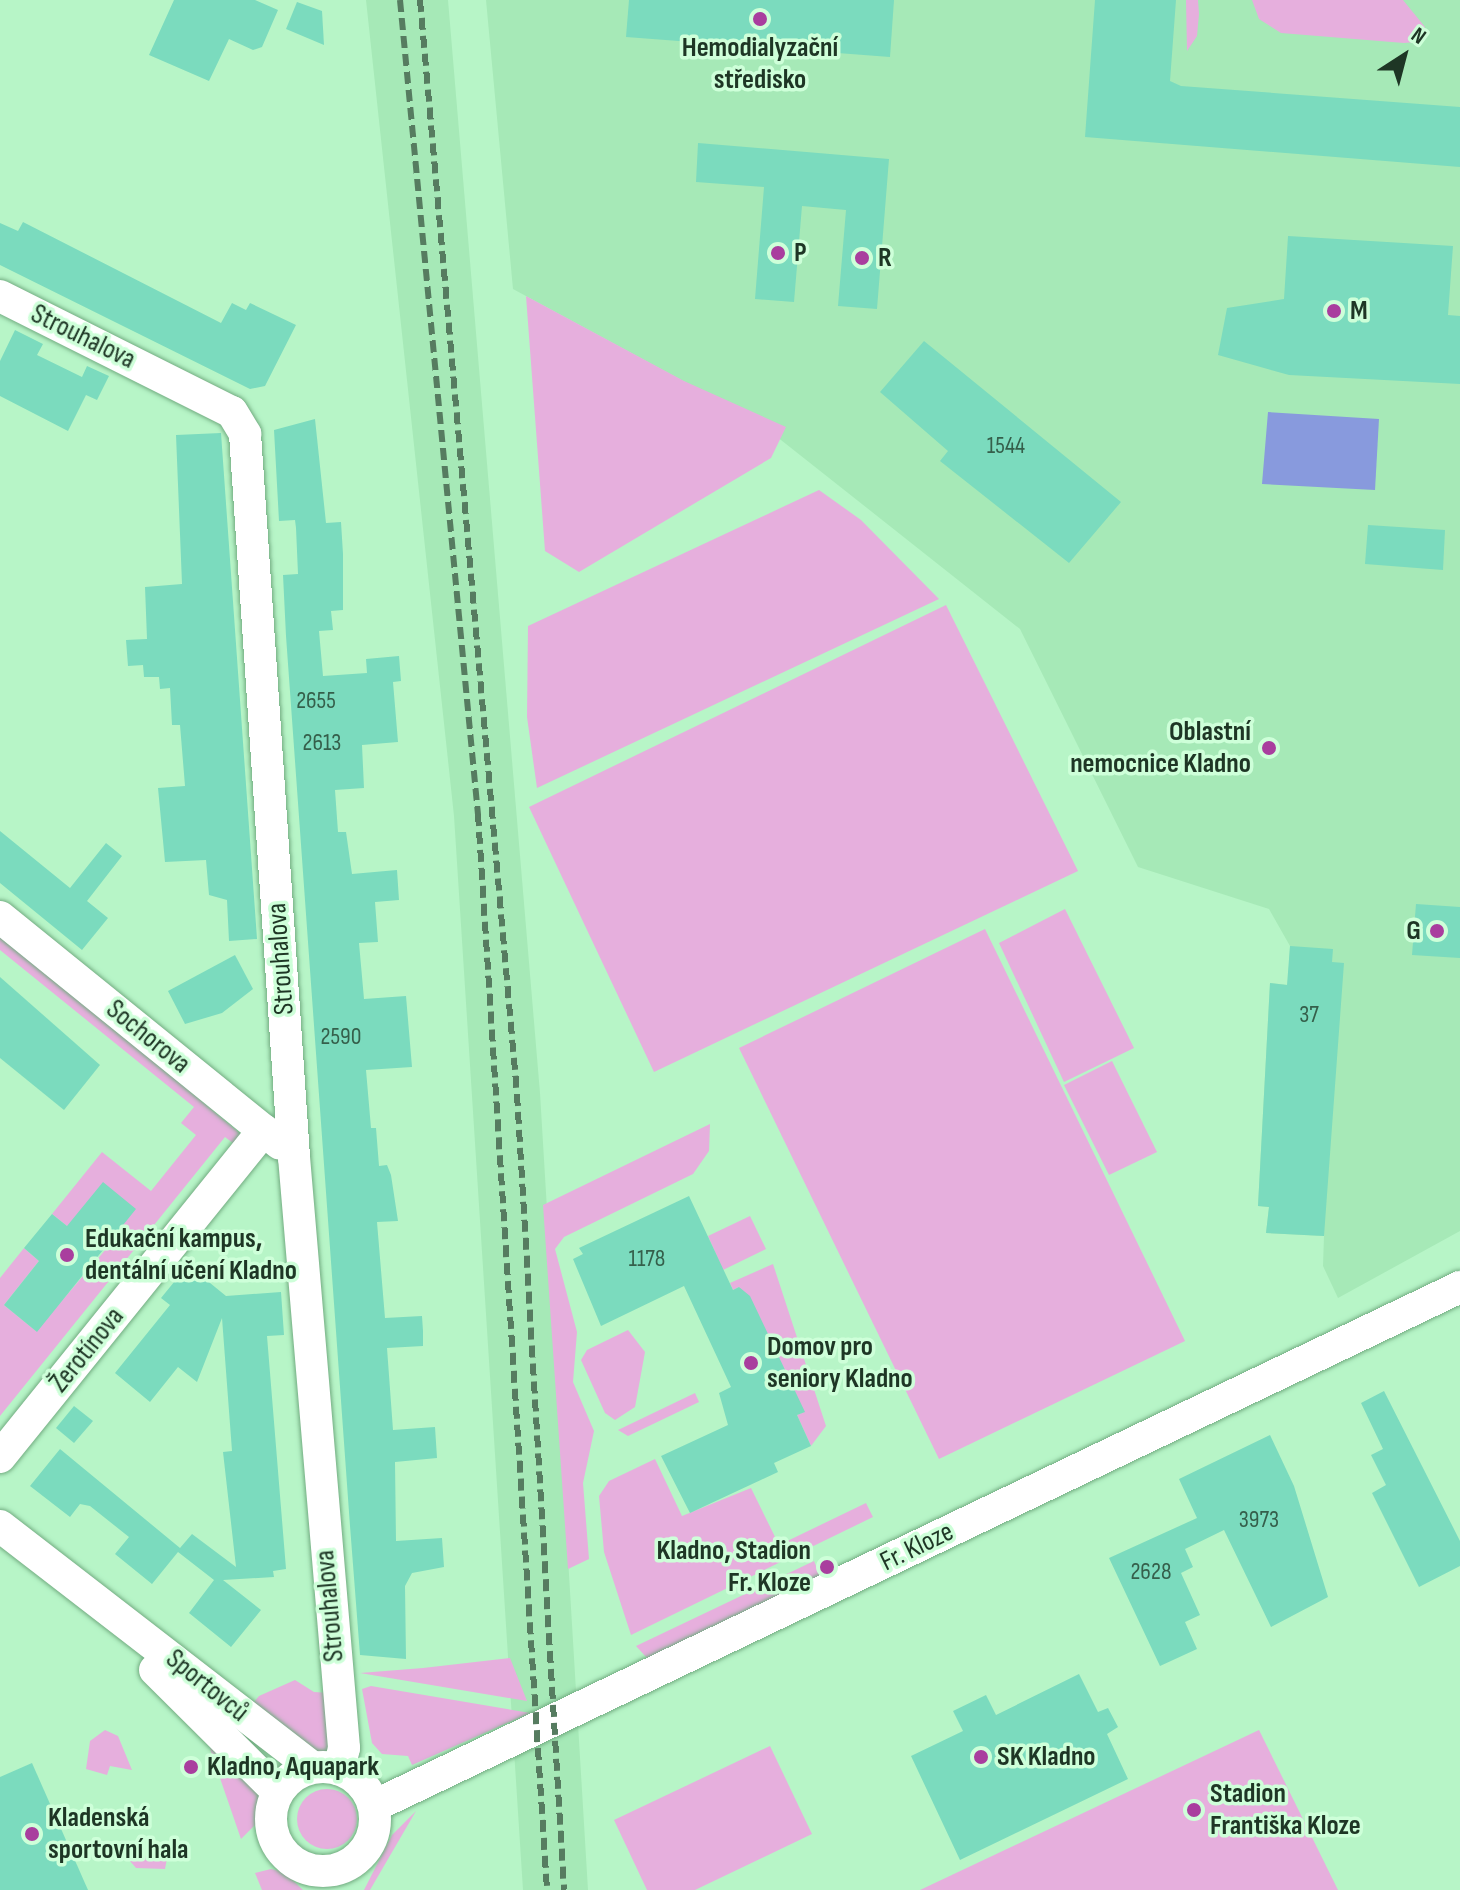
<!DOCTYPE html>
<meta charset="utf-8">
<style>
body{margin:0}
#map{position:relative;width:1460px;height:1890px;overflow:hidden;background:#b7f5c7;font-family:"Sofia Sans Condensed",sans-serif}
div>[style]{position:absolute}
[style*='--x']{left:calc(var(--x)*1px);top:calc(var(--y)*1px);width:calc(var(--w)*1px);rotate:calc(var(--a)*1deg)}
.built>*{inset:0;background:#a6e9b7}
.green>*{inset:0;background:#e6afdd}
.round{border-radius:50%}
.water>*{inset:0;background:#889add}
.building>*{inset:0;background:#7bdbbe}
.roads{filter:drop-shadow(0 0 2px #72ac81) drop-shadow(0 0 2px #72ac81)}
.street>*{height:32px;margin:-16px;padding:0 16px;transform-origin:16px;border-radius:16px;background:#fff}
.street>.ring{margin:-16px;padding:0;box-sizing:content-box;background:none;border:32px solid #fff;border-radius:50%}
.rail>*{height:6px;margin-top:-3px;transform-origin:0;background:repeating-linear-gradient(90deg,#567c60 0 12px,transparent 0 18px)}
.dots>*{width:22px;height:22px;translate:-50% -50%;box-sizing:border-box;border:4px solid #ceffd9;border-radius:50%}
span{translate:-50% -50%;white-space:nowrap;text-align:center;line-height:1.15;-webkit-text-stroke:7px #ceffd9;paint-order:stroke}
.number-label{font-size:24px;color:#355f4b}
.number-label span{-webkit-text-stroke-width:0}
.poi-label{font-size:28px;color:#1e3625;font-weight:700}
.left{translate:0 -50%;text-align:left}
.right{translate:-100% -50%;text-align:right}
.street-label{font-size:28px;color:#1e3625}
.north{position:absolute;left:1364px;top:16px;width:80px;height:80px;-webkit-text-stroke:6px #ceffd9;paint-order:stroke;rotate:36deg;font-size:22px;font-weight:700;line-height:32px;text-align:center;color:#1e3625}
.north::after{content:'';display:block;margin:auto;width:28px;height:36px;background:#1e3625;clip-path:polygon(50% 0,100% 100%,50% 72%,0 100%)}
</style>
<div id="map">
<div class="built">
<i style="clip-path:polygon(366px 0,448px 0,540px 1093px,588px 1890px,523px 1890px,454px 816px)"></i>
<i style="clip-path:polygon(486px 0,1460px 0,1460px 1231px,1338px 1298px,1323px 1266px,1324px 1236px,1266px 1233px,1269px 1207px,1258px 1206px,1270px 983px,1288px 985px,1290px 946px,1269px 909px,1138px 867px,1020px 629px,757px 421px,513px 289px)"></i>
</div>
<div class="green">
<i style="clip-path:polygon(1186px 0,1198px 0,1199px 14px,1197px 36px,1187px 51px)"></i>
<i style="clip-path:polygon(1252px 0,1403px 0,1425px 27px,1416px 42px,1404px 43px,1281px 33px,1259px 19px)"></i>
<i style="clip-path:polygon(526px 296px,684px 381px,786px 427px,771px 458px,579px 572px,545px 551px)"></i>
<i style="clip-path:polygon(819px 490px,861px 520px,939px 599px,537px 788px,527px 717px,528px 626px)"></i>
<i style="clip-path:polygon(946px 605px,1078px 871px,654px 1072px,529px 807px)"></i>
<i style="clip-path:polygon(1065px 909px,1134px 1048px,1064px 1082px,999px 943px)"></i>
<i style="clip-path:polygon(985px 929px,1185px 1341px,939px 1459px,739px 1048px)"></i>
<i style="clip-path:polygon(0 933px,242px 1135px,238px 1147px,225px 1137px,0 1416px,0 1278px,24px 1248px,39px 1261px,4px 1305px,36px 1331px,124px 1228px,67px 1226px,52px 1214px,102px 1152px,151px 1191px,196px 1135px,181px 1123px,194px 1107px,0 950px)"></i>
<i style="clip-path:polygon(1112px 1061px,1157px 1152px,1109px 1175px,1064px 1085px)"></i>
<i style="clip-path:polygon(710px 1124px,709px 1151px,693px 1174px,564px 1237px,555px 1249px,577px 1332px,573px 1382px,594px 1431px,583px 1483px,589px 1559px,568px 1569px,543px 1205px)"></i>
<i style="clip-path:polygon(750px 1216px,766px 1249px,723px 1270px,708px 1236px)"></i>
<i style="clip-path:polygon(773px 1264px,826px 1426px,811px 1446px,797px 1415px,804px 1412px,739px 1287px,733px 1290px,730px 1283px)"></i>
<i style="clip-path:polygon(628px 1330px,645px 1352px,635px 1407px,615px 1420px,605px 1413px,581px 1360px,587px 1350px)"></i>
<i style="clip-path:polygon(695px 1393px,699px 1402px,628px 1436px,618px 1430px)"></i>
<i style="clip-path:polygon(655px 1459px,682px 1516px,751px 1488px,779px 1545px,866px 1503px,873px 1517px,631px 1635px,604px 1552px,599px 1496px,609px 1481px)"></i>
<i style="clip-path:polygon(814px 1561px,820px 1576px,647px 1658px,636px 1646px)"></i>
<i style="clip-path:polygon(510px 1658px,527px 1701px,360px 1673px,423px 1668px)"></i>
<i style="clip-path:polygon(295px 1680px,314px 1692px,330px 1693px,332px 1747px,325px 1752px,316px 1754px,250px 1707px,259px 1696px)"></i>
<i style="clip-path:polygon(371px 1686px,530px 1713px,412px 1765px,408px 1756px,382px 1754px,372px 1743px,362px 1689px)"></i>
<i style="clip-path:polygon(105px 1730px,118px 1736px,132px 1770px,110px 1766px,107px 1775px,86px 1769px,90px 1741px)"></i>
<i style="clip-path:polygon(1259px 1730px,1338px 1890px,920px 1890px)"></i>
<i style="clip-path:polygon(216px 1740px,263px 1792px,261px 1819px,241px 1839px,210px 1749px)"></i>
<i style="clip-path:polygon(770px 1746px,812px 1834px,695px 1890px,647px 1890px,614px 1820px)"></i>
<i class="round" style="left:297px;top:1789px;width:60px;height:60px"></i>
<i style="clip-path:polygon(416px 1811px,370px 1890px,364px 1890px,392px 1835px)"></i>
<i style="clip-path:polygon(146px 1847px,168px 1853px,165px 1869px,136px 1868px,123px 1853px,146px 1856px)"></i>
<i style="clip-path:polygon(271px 1869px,284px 1872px,303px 1890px,262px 1890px,255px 1873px)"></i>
</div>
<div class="water">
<i style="clip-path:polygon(1268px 412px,1379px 419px,1375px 490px,1262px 484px)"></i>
</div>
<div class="building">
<i style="clip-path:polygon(174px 0,255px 0,278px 10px,262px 47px,253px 50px,229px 39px,209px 81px,149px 55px)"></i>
<i style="clip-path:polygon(629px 0,894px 0,890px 57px,626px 37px)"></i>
<i style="clip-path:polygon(1095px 0,1176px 0,1170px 81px,1181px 86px,1460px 107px,1460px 167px,1085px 137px)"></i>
<i style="clip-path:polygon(297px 2px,322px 11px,324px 45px,286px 29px)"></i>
<i style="clip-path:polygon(698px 143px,889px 159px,877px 309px,838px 306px,846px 210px,802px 206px,794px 302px,755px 299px,764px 187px,696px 182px)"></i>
<i style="clip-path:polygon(23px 222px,221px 323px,232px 303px,246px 310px,250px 303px,296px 325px,265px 386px,250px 389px,0 265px,0 223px,18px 231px)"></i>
<i style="clip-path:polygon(1288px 236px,1453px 246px,1448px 315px,1460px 316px,1460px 384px,1289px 375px,1218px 355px,1227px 308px,1284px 299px)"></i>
<i style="clip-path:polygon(15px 330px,43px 344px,37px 355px,82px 377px,87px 366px,109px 376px,97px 400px,86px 395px,68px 431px,0 396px,0 361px)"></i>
<i style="clip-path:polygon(924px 341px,1121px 502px,1069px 563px,940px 461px,948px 451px,880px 392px)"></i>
<i style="clip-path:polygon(315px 419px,326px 523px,341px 522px,343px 554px,343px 610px,331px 611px,333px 630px,319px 631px,323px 676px,367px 673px,366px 659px,399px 656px,401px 681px,393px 682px,398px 742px,362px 745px,364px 788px,335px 790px,338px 832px,346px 832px,352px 874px,397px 870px,399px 900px,375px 902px,378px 942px,359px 943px,364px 999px,406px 996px,412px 1067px,366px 1070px,371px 1128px,376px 1128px,379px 1166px,387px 1165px,391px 1175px,398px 1221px,377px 1222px,385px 1318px,422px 1316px,423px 1331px,423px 1346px,387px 1348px,393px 1430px,435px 1427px,437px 1458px,395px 1462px,396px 1541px,442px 1538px,444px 1567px,412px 1573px,405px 1586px,406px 1659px,360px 1655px,350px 1526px,286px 636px,283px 575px,298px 574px,296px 528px,295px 520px,279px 521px,274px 430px)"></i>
<i style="clip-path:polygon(221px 433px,257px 939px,229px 941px,227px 900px,209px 895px,206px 860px,165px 862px,158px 788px,185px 786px,180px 725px,172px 725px,170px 688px,160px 689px,159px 677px,144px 677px,143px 665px,128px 666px,126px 640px,147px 639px,145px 587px,182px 584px,176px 435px)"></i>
<i style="clip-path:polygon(1368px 525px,1445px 530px,1443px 570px,1365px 564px)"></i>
<i style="clip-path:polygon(0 831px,70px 888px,106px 843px,122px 856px,87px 901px,108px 918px,82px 950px,0 883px)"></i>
<i style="clip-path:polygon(1416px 904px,1460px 907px,1460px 958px,1412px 955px)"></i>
<i style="clip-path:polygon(1290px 946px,1333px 949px,1332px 962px,1344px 963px,1324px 1236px,1266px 1233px,1269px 1207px,1258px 1206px,1270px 983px,1287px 985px)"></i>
<i style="clip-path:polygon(235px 955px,253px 989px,222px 1013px,185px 1024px,168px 991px)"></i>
<i style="clip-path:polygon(0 977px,100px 1065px,64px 1110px,0 1058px)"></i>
<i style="clip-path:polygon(103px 1182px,136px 1209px,37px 1332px,4px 1305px,39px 1261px,24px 1248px,52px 1214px,67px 1226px)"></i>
<i style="clip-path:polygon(689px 1196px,733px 1290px,739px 1287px,750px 1296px,805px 1412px,797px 1415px,811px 1446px,774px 1463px,778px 1472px,690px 1513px,661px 1456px,728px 1425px,719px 1393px,731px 1387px,684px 1286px,601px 1326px,573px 1259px,583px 1254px,579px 1248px)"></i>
<i style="clip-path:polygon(188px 1265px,226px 1296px,281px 1292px,284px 1335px,267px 1336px,286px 1569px,273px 1571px,274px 1577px,223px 1580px,261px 1610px,231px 1647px,189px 1613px,214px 1580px,178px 1552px,152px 1584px,115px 1554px,129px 1537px,90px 1506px,80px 1504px,70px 1517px,30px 1486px,60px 1449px,180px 1548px,192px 1534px,236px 1567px,223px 1452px,232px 1451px,222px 1318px,197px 1382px,178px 1367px,150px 1402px,115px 1373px,170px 1305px,161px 1298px)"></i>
<i style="clip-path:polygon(1384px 1391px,1460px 1541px,1460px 1566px,1419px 1587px,1372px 1493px,1386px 1485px,1371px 1455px,1383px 1449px,1361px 1403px)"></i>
<i style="clip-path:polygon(74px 1406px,93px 1421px,74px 1443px,56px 1428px)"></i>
<i style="clip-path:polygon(1270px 1435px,1294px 1486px,1328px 1597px,1271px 1627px,1224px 1530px,1185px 1549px,1193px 1567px,1181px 1573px,1200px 1615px,1185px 1622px,1197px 1649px,1160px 1666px,1109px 1558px,1197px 1518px,1179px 1479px)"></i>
<i style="clip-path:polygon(1079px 1674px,1098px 1712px,1108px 1708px,1118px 1727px,1107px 1734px,1128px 1779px,960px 1860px,911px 1756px,963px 1731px,953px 1711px,986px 1695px,996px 1715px)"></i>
<i style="clip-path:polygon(32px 1763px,88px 1890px,0 1890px,0 1777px)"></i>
</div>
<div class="roads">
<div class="street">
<i style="--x:0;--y:296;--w:259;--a:26.6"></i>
<i style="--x:232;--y:412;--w:26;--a:59"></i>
<i style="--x:245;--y:434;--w:725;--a:86.12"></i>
<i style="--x:294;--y:1157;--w:593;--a:85.16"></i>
<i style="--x:344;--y:1748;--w:22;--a:103"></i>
<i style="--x:0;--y:917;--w:360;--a:39"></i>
<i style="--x:0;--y:1457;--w:420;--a:-51.1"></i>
<i style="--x:0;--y:1526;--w:394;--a:37.7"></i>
<i style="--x:155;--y:1670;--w:173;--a:44.8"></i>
<i class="ring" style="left:271px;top:1767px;width:72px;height:72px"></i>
<i style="--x:374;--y:1806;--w:1204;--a:-25.54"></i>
</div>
</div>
<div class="rail">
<i style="--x:400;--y:0;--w:818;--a:84.53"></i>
<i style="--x:478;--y:814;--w:1078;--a:86.33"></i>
<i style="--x:420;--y:0;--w:1098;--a:84.93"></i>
<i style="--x:517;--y:1094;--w:797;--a:86.62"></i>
</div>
<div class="dots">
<i style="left:760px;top:19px;background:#a93e9e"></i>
<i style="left:778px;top:253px;background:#a93e9e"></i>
<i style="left:862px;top:258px;background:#a93e9e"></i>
<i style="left:1334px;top:311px;background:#a93e9e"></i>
<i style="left:1269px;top:748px;background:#a93e9e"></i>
<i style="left:1437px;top:931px;background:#a93e9e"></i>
<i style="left:67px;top:1255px;background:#a93e9e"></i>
<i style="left:751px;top:1363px;background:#a93e9e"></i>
<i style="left:827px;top:1567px;background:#a93e9e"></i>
<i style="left:981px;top:1757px;background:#a93e9e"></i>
<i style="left:191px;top:1767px;background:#a93e9e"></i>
<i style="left:1194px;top:1810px;background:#a93e9e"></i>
<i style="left:32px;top:1834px;background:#a93e9e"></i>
</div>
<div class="number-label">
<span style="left:1006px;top:446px">1544</span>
<span style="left:316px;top:701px">2655</span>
<span style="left:322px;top:743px">2613</span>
<span style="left:1309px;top:1015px">37</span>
<span style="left:341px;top:1037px">2590</span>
<span style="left:647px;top:1259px">1178</span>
<span style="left:1259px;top:1520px">3973</span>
<span style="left:1151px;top:1572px">2628</span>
</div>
<div class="poi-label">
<span style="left:760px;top:64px">Hemodialyzační<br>středisko</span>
<span class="left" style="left:794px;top:253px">P</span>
<span class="left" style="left:878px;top:258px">R</span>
<span class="left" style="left:1350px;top:311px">M</span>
<span class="right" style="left:1251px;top:748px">Oblastní<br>nemocnice Kladno</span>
<span class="right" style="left:1421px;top:931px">G</span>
<span class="left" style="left:85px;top:1255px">Edukační kampus,<br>dentální učení Kladno</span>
<span class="left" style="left:767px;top:1363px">Domov pro<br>seniory Kladno</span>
<span class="right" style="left:811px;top:1567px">Kladno, Stadion<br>Fr. Kloze</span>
<span class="left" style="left:997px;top:1757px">SK Kladno</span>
<span class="left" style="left:207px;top:1767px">Kladno, Aquapark</span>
<span class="left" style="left:1210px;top:1810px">Stadion<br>Františka Kloze</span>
<span class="left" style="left:48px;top:1834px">Kladenská<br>sportovní hala</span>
</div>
<div class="street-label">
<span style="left:83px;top:337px;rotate:26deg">Strouhalova</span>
<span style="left:281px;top:959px;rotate:-94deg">Strouhalova</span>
<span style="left:148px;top:1037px;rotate:39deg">Sochorova</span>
<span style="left:87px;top:1350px;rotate:-51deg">Žerotínova</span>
<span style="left:917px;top:1547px;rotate:-26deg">Fr. Kloze</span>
<span style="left:330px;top:1606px;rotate:-95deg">Strouhalova</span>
<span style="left:207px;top:1686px;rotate:39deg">Sportovců</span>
</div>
<div class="north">N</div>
</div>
